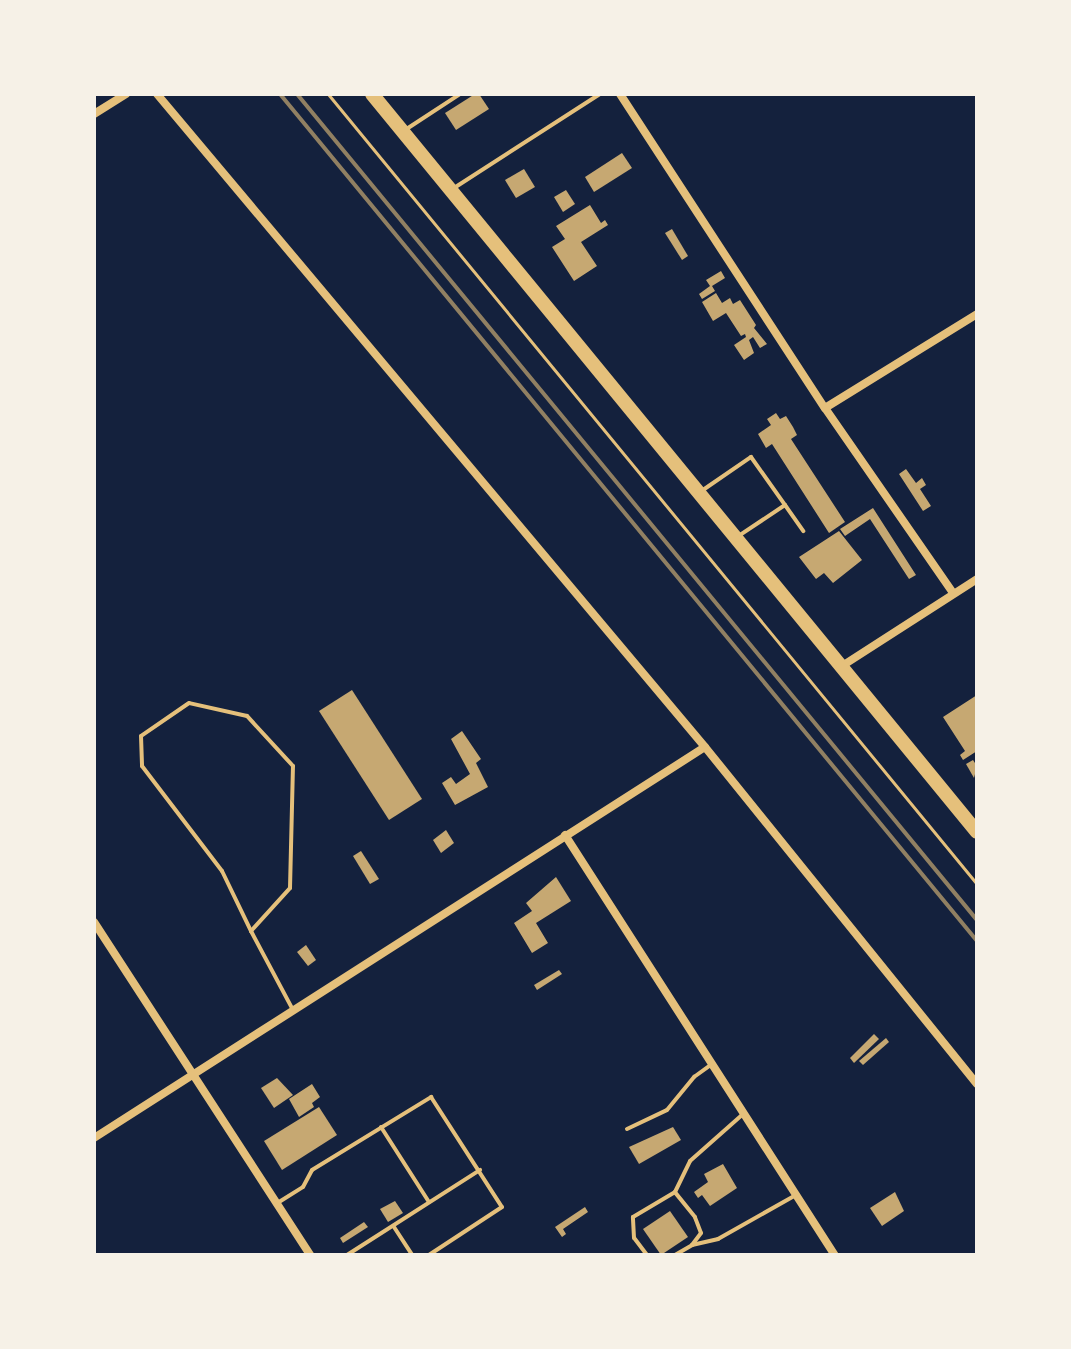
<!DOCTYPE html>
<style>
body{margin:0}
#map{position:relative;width:1071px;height:1349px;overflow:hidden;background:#14213d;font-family:Raleway,sans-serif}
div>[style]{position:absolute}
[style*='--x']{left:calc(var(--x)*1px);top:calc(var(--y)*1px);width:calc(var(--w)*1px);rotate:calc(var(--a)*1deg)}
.building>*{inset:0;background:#c6a872}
.path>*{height:3px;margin:-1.5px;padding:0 1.5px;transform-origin:1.5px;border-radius:1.5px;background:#e5c07b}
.service>*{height:4px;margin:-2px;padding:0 2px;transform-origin:2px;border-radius:2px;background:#e5c07b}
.minor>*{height:8px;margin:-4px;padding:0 4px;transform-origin:4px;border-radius:4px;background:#e5c07b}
.primary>*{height:14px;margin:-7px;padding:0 7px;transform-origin:7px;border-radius:7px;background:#e5c07b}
.rail>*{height:4px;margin:-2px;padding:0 2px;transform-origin:2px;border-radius:2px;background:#918062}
span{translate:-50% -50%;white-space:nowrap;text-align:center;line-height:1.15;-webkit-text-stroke:8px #f6f1e7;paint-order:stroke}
.frame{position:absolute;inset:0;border:96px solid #f6f1e7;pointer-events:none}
</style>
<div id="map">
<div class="building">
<i style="clip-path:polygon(475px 94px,479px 94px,489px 109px,456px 130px,445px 113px)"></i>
<i style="clip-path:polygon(622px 153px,632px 168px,594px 192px,585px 177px)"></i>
<i style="clip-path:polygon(524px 169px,535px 187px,516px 198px,505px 180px)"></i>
<i style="clip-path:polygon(566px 190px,575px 204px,563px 212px,554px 197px)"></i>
<i style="clip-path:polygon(590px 205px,601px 223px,605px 220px,608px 225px,581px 242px,597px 266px,574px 281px,552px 247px,565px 239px,556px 226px)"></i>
<i style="clip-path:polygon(672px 229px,688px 256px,682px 260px,665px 233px)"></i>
<i style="clip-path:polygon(721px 271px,725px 278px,712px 286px,715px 291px,702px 299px,699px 294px,710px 286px,706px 280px)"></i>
<i style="clip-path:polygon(716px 293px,722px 303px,730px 298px,733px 304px,740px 300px,756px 325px,754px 328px,767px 344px,760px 348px,753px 337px,749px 340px,754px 353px,744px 360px,734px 345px,746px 337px,745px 334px,741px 336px,726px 313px,713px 321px,702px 302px)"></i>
<i style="clip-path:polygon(776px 413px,780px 419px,786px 416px,793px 427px,797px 435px,791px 439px,845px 522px,829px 533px,772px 444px,766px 448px,758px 434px,771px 425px,767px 419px)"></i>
<i style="clip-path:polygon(906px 469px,916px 483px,922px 478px,926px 485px,920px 489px,931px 506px,923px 511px,899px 474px)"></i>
<i style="clip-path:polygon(873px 508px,916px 575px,909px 579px,870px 519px,845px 536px,840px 529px)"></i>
<i style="clip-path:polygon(839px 531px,862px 560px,833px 583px,824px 573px,816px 579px,799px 557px)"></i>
<i style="clip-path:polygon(352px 690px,422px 799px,389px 820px,319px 711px)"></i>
<i style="clip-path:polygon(977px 695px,977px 751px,963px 760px,960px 755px,965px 751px,943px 717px)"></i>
<i style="clip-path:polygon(462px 731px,481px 759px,476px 763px,488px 787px,455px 805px,442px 783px,451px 777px,456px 784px,470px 774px,451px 739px)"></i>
<i style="clip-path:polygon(973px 760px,977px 766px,974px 778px,966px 764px)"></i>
<i style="clip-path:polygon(446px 830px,454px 843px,441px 853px,433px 840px)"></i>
<i style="clip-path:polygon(361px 851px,379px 879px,370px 884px,353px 856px)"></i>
<i style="clip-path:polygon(556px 877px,571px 901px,536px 923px,548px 943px,532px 953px,514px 923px,532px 911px,526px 903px)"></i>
<i style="clip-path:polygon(306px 945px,316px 960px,308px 966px,297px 952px)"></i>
<i style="clip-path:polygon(559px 970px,562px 974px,537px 990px,534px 985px)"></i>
<i style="clip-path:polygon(874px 1034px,879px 1039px,854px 1063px,850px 1058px)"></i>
<i style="clip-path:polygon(886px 1038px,889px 1042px,863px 1065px,859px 1061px)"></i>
<i style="clip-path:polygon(277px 1078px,293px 1095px,274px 1108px,261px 1088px)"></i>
<i style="clip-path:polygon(312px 1084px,320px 1097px,312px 1103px,314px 1107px,299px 1117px,289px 1099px)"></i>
<i style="clip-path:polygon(319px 1107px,337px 1135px,282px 1170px,264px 1141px)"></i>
<i style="clip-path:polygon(673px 1127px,681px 1140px,639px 1164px,629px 1147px)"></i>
<i style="clip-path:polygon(723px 1164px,737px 1188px,710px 1206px,702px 1195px,698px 1198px,694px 1192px,708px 1182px,704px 1174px)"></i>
<i style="clip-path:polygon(895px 1192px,904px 1211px,882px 1226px,870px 1208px)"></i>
<i style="clip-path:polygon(395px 1201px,403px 1213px,388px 1222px,380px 1209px)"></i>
<i style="clip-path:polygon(585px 1207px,588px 1212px,563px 1229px,566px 1234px,562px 1237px,555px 1227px)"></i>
<i style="clip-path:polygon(670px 1211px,688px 1237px,661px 1255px,643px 1229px)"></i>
<i style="clip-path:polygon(364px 1222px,368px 1227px,343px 1243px,340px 1238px)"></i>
</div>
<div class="path">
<i style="--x:328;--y:94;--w:1022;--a:50.6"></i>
</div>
<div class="service">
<i style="--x:405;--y:130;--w:66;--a:-33.2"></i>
<i style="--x:454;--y:188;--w:174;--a:-32.8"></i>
<i style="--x:700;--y:492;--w:62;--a:-34.5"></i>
<i style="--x:751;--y:457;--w:59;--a:54.7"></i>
<i style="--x:785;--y:505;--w:58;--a:146.3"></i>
<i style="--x:785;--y:505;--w:32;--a:55"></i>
<i style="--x:251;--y:931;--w:58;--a:-47.8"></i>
<i style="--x:290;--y:888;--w:122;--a:-88.6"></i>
<i style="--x:293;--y:766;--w:68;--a:-132.6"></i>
<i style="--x:247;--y:716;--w:59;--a:-167.4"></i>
<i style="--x:189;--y:703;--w:58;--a:145.5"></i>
<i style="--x:141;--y:736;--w:30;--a:88"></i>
<i style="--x:142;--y:766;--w:132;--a:52.7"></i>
<i style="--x:222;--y:871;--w:67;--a:64.2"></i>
<i style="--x:251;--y:931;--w:89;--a:62"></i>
<i style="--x:381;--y:1127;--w:89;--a:57.4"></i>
<i style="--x:627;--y:1129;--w:44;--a:-25.4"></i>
<i style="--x:667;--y:1110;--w:43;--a:-50.7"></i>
<i style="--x:694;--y:1077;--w:22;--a:-36"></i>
<i style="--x:279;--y:1202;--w:28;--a:-32"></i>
<i style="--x:303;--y:1187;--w:19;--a:-62"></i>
<i style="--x:312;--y:1170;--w:140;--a:-31.5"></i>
<i style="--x:431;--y:1097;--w:131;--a:57.2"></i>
<i style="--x:502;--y:1207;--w:87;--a:146.7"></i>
<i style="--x:394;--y:1227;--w:33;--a:57"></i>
<i style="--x:692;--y:1245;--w:27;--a:-13"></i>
<i style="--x:718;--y:1239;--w:87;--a:-29.5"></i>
<i style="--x:347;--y:1255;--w:158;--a:-32.6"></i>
<i style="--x:647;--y:1255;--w:21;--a:-127"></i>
<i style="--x:634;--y:1238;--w:21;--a:-93"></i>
<i style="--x:633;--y:1217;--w:49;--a:-30.8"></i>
<i style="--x:675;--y:1192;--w:34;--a:-64"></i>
<i style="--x:690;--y:1161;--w:69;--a:-41.5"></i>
<i style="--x:675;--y:1255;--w:20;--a:-30"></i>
<i style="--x:692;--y:1245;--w:15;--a:-53"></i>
<i style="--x:701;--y:1233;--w:17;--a:-111"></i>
<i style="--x:695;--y:1217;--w:32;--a:-129"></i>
</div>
<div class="minor">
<i style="--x:157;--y:94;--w:852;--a:50"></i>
<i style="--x:705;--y:747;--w:433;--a:51.1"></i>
<i style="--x:620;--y:94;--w:375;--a:56.9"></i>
<i style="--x:825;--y:408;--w:225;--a:55.3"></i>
<i style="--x:94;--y:114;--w:38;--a:-32"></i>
<i style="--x:825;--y:408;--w:179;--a:-31.7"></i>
<i style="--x:842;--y:666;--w:161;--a:-32.8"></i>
<i style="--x:565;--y:835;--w:499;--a:57.3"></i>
<i style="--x:94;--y:922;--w:397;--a:57"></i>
<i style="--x:94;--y:1138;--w:725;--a:-32.62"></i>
</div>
<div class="primary">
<i style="--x:372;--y:94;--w:954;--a:50.66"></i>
</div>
<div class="rail">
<i style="--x:280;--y:94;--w:1097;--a:50.55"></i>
<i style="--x:297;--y:94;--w:1070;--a:50.54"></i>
</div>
<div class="frame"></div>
</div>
